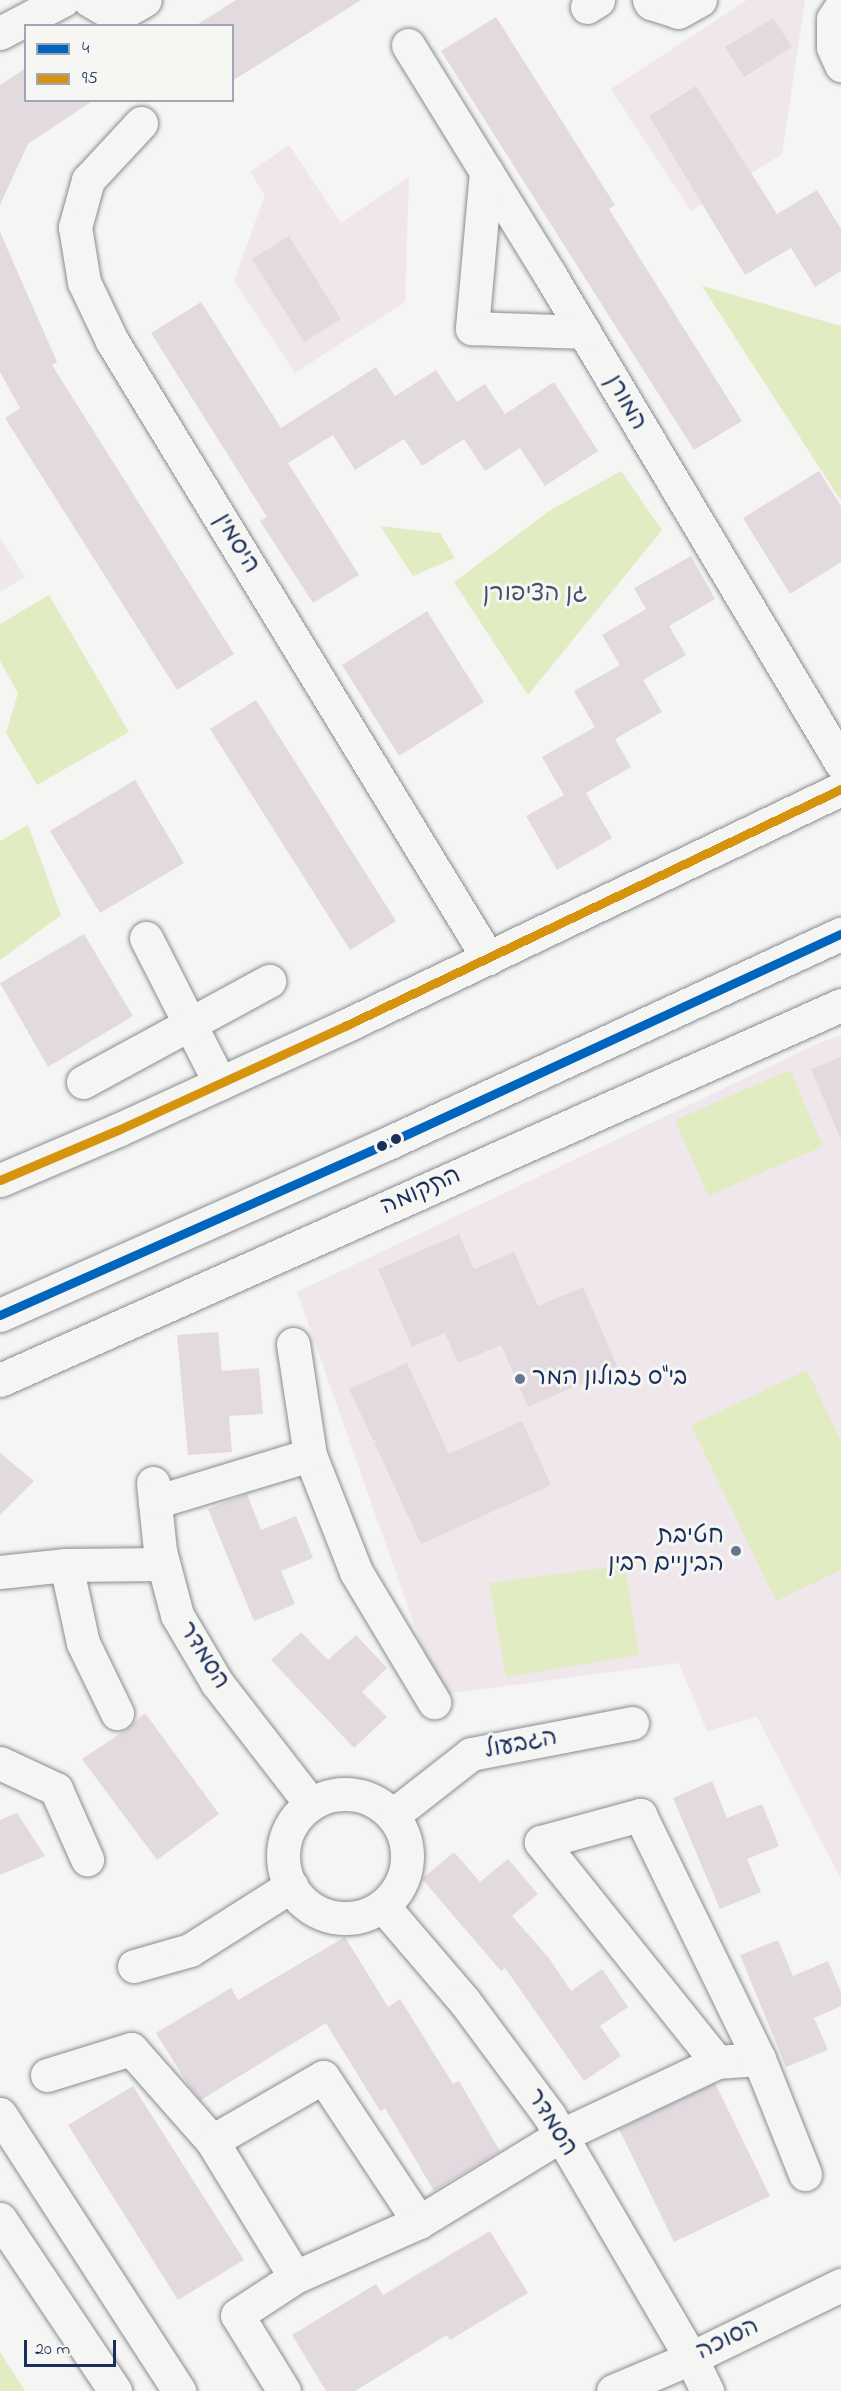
<!DOCTYPE html>
<meta charset="utf-8">
<style>
body{margin:0}
#map{position:relative;width:841px;height:2391px;overflow:hidden;background:#f5f5f3;font-family:"Indie Flower","Playpen Sans Hebrew",sans-serif}
div>[style]{position:absolute}
[style*='--x']{left:calc(var(--x)*1px);top:calc(var(--y)*1px);width:calc(var(--w)*1px);rotate:calc(var(--a)*1deg)}
.built>*{inset:0;background:#efe7eb}
.green>*{inset:0;background:#e2ecc2}
.building>*{inset:0;background:#e3dadf}
.roads{filter:drop-shadow(0 0 2px #898d95) drop-shadow(0 0 2px #898d95)}
.minor>*{height:33px;margin:-16.5px;padding:0 16.5px;transform-origin:16.5px;border-radius:16.5px;background:#f5f5f3}
.minor>.ring{margin:-16.5px;padding:0;box-sizing:content-box;background:none;border:33px solid #f5f5f3;border-radius:50%}
.bus-1>*{height:9px;margin:-4.5px;padding:0 4.5px;transform-origin:4.5px;border-radius:4.5px;background:#0065bd}
.bus-2>*{height:9px;margin:-4.5px;padding:0 4.5px;transform-origin:4.5px;border-radius:4.5px;background:#d6940e}
.dots>*{width:16px;height:16px;translate:-50% -50%;box-sizing:border-box;border:3px solid #f6f6f2;border-radius:50%}
span{translate:-50% -50%;white-space:nowrap;text-align:center;line-height:1.15;-webkit-text-stroke:6px #f6f6f2;paint-order:stroke}
.street-label{font-size:24px;color:#1b2f5e}
.park-label{font-size:24px;color:#40536a}
.poi-label{font-size:24px;color:#1b2f5e}
.left{translate:0 -50%;text-align:left}
.right{translate:-100% -50%;text-align:right}
.legend{position:absolute;left:24px;top:24px;width:210px;height:78px;box-sizing:border-box;background:#f6f6f2;border:2px solid #9ea6b7;margin:0;padding:8px 10px;list-style:none;font-size:18px;color:#1b2f5e}
.legend li{display:flex;align-items:center;gap:12px;height:30px}
.legend b{width:30px;border:2px solid #9ea6b7}
.scale{position:absolute;left:24px;top:2340px;width:92px;height:27px;box-sizing:border-box;border:3px solid #1b2f5e;border-top:0;padding-left:8px;font-size:18px;line-height:21px;white-space:nowrap;color:#1b2f5e;-webkit-text-stroke:4px #f6f6f2;paint-order:stroke}
</style>
<div id="map">
<div class="built">
<i style="clip-path:polygon(747px 0,805px 0,782px 154px,691px 211px,611px 89px)"></i>
<i style="clip-path:polygon(289px 145px,341px 223px,409px 177px,405px 302px,295px 373px,234px 281px,265px 195px,250px 172px)"></i>
<i style="clip-path:polygon(0 538px,25px 577px,0 592px)"></i>
<i style="clip-path:polygon(841px 1035px,841px 1879px,757px 1717px,707px 1731px,679px 1663px,439px 1695px,297px 1292px,821px 1042px)"></i>
</div>
<div class="green">
<i style="clip-path:polygon(702px 286px,841px 326px,841px 501px)"></i>
<i style="clip-path:polygon(621px 471px,662px 530px,528px 695px,454px 582px,549px 511px)"></i>
<i style="clip-path:polygon(380px 526px,440px 533px,455px 558px,413px 576px)"></i>
<i style="clip-path:polygon(49px 595px,129px 732px,37px 785px,6px 733px,18px 693px,0 661px,0 624px)"></i>
<i style="clip-path:polygon(28px 825px,61px 915px,0 960px,0 841px)"></i>
<i style="clip-path:polygon(790px 1070px,823px 1146px,708px 1196px,675px 1120px)"></i>
<i style="clip-path:polygon(807px 1370px,841px 1441px,841px 1570px,776px 1601px,691px 1425px)"></i>
<i style="clip-path:polygon(625px 1565px,639px 1655px,506px 1677px,489px 1583px)"></i>
<i style="clip-path:polygon(0 2352px,25px 2391px,0 2391px)"></i>
</div>
<div class="building">
<i style="clip-path:polygon(236px 0,361px 0,232px 81px,232px 26px,195px 26px)"></i>
<i style="clip-path:polygon(496px 17px,615px 205px,609px 209px,742px 421px,694px 450px,441px 51px)"></i>
<i style="clip-path:polygon(773px 18px,792px 47px,744px 77px,725px 47px)"></i>
<i style="clip-path:polygon(26px 68px,26px 100px,94px 100px,28px 144px,0 205px,0 85px)"></i>
<i style="clip-path:polygon(696px 86px,777px 214px,817px 190px,841px 229px,841px 271px,815px 287px,791px 248px,745px 275px,649px 116px)"></i>
<i style="clip-path:polygon(0 232px,57px 362px,52px 365px,234px 654px,177px 690px,5px 418px,20px 408px,0 372px)"></i>
<i style="clip-path:polygon(289px 236px,341px 319px,304px 342px,252px 259px)"></i>
<i style="clip-path:polygon(201px 302px,281px 428px,376px 367px,395px 396px,436px 370px,457px 402px,485px 384px,505px 414px,554px 382px,598px 451px,545px 486px,520px 448px,485px 471px,464px 439px,422px 466px,404px 439px,355px 470px,333px 435px,288px 463px,359px 575px,313px 603px,260px 521px,267px 517px,151px 333px)"></i>
<i style="clip-path:polygon(819px 471px,841px 506px,841px 562px,790px 594px,743px 518px)"></i>
<i style="clip-path:polygon(691px 556px,715px 599px,669px 626px,686px 655px,643px 680px,662px 712px,615px 739px,631px 767px,586px 793px,612px 838px,557px 870px,526px 816px,564px 795px,542px 757px,595px 727px,574px 691px,620px 665px,602px 635px,646px 609px,634px 588px)"></i>
<i style="clip-path:polygon(427px 611px,484px 702px,399px 756px,342px 665px)"></i>
<i style="clip-path:polygon(256px 700px,396px 921px,350px 950px,210px 729px)"></i>
<i style="clip-path:polygon(135px 780px,184px 863px,100px 913px,50px 831px)"></i>
<i style="clip-path:polygon(84px 934px,133px 1016px,48px 1067px,0 983px)"></i>
<i style="clip-path:polygon(841px 1057px,841px 1140px,811px 1069px)"></i>
<i style="clip-path:polygon(459px 1234px,474px 1269px,514px 1252px,538px 1306px,583px 1287px,618px 1368px,528px 1407px,501px 1345px,458px 1363px,445px 1333px,412px 1347px,378px 1269px)"></i>
<i style="clip-path:polygon(218px 1332px,222px 1371px,259px 1368px,263px 1414px,229px 1416px,232px 1452px,188px 1455px,177px 1335px)"></i>
<i style="clip-path:polygon(407px 1363px,449px 1454px,522px 1421px,551px 1485px,421px 1544px,374px 1442px,378px 1440px,373px 1440px,349px 1389px)"></i>
<i style="clip-path:polygon(0 1453px,34px 1481px,0 1515px)"></i>
<i style="clip-path:polygon(247px 1494px,261px 1530px,296px 1516px,313px 1558px,281px 1571px,295px 1604px,254px 1621px,208px 1509px)"></i>
<i style="clip-path:polygon(301px 1632px,328px 1660px,356px 1635px,387px 1668px,362px 1692px,387px 1717px,354px 1748px,271px 1660px)"></i>
<i style="clip-path:polygon(145px 1713px,219px 1814px,157px 1860px,82px 1759px,126px 1730px)"></i>
<i style="clip-path:polygon(712px 1781px,727px 1818px,762px 1804px,779px 1846px,747px 1859px,761px 1892px,720px 1909px,673px 1798px)"></i>
<i style="clip-path:polygon(17px 1813px,45px 1856px,0 1875px,0 1820px)"></i>
<i style="clip-path:polygon(454px 1852px,480px 1882px,508px 1859px,538px 1894px,512px 1916px,549px 1958px,571px 1991px,602px 1969px,628px 2007px,600px 2026px,621px 2056px,584px 2081px,505px 1968px,501px 1971px,422px 1879px)"></i>
<i style="clip-path:polygon(345px 1937px,388px 2007px,400px 1999px,453px 2084px,459px 2081px,500px 2151px,434px 2191px,385px 2108px,380px 2111px,326px 2023px,201px 2100px,189px 2086px,156px 2033px,231px 1988px,238px 2000px)"></i>
<i style="clip-path:polygon(778px 1940px,793px 1976px,828px 1961px,841px 1992px,841px 2006px,814px 2018px,828px 2050px,786px 2067px,740px 1955px)"></i>
<i style="clip-path:polygon(715px 2083px,770px 2196px,674px 2242px,619px 2129px)"></i>
<i style="clip-path:polygon(133px 2086px,244px 2260px,178px 2300px,68px 2125px)"></i>
<i style="clip-path:polygon(490px 2231px,528px 2293px,450px 2340px,447px 2335px,355px 2391px,326px 2391px,292px 2335px,376px 2284px,383px 2295px)"></i>
</div>
<div class="roads">
<div class="minor">
<i style="--x:89;--y:0;--w:32;--a:30"></i>
<i style="--x:117;--y:16;--w:32;--a:-30"></i>
<i style="--x:649;--y:0;--w:4;--a:56"></i>
<i style="--x:651;--y:3;--w:28;--a:18"></i>
<i style="--x:678;--y:12;--w:25;--a:-29"></i>
<i style="--x:587;--y:7;--w:13;--a:-32"></i>
<i style="--x:841;--y:7;--w:14;--a:124"></i>
<i style="--x:833;--y:19;--w:28;--a:90"></i>
<i style="--x:833;--y:47;--w:20;--a:66"></i>
<i style="--x:0;--y:33;--w:71;--a:-27.6"></i>
<i style="--x:408;--y:45;--w:270;--a:58.3"></i>
<i style="--x:550;--y:275;--w:568;--a:59.19"></i>
<i style="--x:141;--y:123;--w:78;--a:132.9"></i>
<i style="--x:88;--y:180;--w:49;--a:105.5"></i>
<i style="--x:75;--y:227;--w:56;--a:80.7"></i>
<i style="--x:84;--y:282;--w:65;--a:64.6"></i>
<i style="--x:112;--y:341;--w:723;--a:58.64"></i>
<i style="--x:486;--y:171;--w:158;--a:95.1"></i>
<i style="--x:472;--y:328;--w:112;--a:2"></i>
<i style="--x:146;--y:938;--w:163;--a:63"></i>
<i style="--x:83;--y:1082;--w:212;--a:-28.5"></i>
<i style="--x:0;--y:1180;--w:128;--a:-23"></i>
<i style="--x:118;--y:1130;--w:250;--a:-24.6"></i>
<i style="--x:345;--y:1026;--w:550;--a:-25.54"></i>
<i style="--x:0;--y:1315;--w:424;--a:-23.9"></i>
<i style="--x:388;--y:1143;--w:499;--a:-24.8"></i>
<i style="--x:293;--y:1344;--w:112;--a:81.3"></i>
<i style="--x:310;--y:1455;--w:126;--a:68.5"></i>
<i style="--x:356;--y:1572;--w:152;--a:59"></i>
<i style="--x:0;--y:1380;--w:921;--a:-24.03"></i>
<i style="--x:153;--y:1483;--w:68;--a:84.1"></i>
<i style="--x:160;--y:1551;--w:66;--a:75.1"></i>
<i style="--x:177;--y:1615;--w:79;--a:59.5"></i>
<i style="--x:217;--y:1683;--w:152;--a:52.2"></i>
<i style="--x:155;--y:1502;--w:162;--a:-16.9"></i>
<i style="--x:66;--y:1565;--w:80;--a:77.7"></i>
<i style="--x:83;--y:1643;--w:78;--a:64.1"></i>
<i style="--x:0;--y:1572;--w:66;--a:-6.1"></i>
<i style="--x:66;--y:1565;--w:97;--a:-0.6"></i>
<i style="--x:0;--y:1763;--w:62;--a:24.9"></i>
<i style="--x:56;--y:1789;--w:77;--a:66.1"></i>
<i class="ring" style="left:283px;top:1794px;width:91px;height:91px"></i>
<i style="--x:393;--y:1815;--w:99;--a:-38"></i>
<i style="--x:471;--y:1754;--w:164;--a:-10.9"></i>
<i style="--x:383;--y:1906;--w:126;--a:49.5"></i>
<i style="--x:465;--y:2002;--w:141;--a:53.4"></i>
<i style="--x:549;--y:2115;--w:281;--a:59.7"></i>
<i style="--x:691;--y:2358;--w:37;--a:64"></i>
<i style="--x:134;--y:1966;--w:58;--a:-15.9"></i>
<i style="--x:190;--y:1950;--w:120;--a:-32.4"></i>
<i style="--x:759;--y:2059;--w:42;--a:175.9"></i>
<i style="--x:717;--y:2062;--w:282;--a:-128.7"></i>
<i style="--x:541;--y:1842;--w:103;--a:-15.3"></i>
<i style="--x:640;--y:1815;--w:271;--a:64"></i>
<i style="--x:759;--y:2059;--w:124;--a:68.2"></i>
<i style="--x:47;--y:2075;--w:88;--a:-17.2"></i>
<i style="--x:131;--y:2049;--w:123;--a:48.6"></i>
<i style="--x:0;--y:2114;--w:330;--a:57.1"></i>
<i style="--x:0;--y:2219;--w:207;--a:56.2"></i>
<i style="--x:419;--y:2222;--w:174;--a:-123.5"></i>
<i style="--x:323;--y:2077;--w:128;--a:150"></i>
<i style="--x:212;--y:2141;--w:159;--a:58.6"></i>
<i style="--x:295;--y:2277;--w:136;--a:-23.9"></i>
<i style="--x:419;--y:2222;--w:165;--a:-31.4"></i>
<i style="--x:560;--y:2136;--w:174;--a:-25.2"></i>
<i style="--x:284;--y:2391;--w:89;--a:-121.7"></i>
<i style="--x:237;--y:2315;--w:69;--a:-33.2"></i>
<i style="--x:613;--y:2391;--w:85;--a:-22.9"></i>
<i style="--x:691;--y:2358;--w:167;--a:-26"></i>
</div>
</div>
<div class="bus-1">
<i style="--x:0;--y:1315;--w:424;--a:-23.9"></i>
<i style="--x:388;--y:1143;--w:499;--a:-24.8"></i>
</div>
<div class="bus-2">
<i style="--x:0;--y:1180;--w:128;--a:-23"></i>
<i style="--x:118;--y:1130;--w:250;--a:-24.6"></i>
<i style="--x:345;--y:1026;--w:550;--a:-25.54"></i>
</div>
<div class="dots">
<i style="left:396px;top:1139px;background:#1b2f5e"></i>
<i style="left:382px;top:1146px;background:#1b2f5e"></i>
<i style="left:520px;top:1379px;background:#677492"></i>
<i style="left:736px;top:1551px;background:#677492"></i>
</div>
<div class="street-label">
<span style="left:625px;top:403px;rotate:60deg">המורן</span>
<span style="left:236px;top:544px;rotate:59deg">היסמין</span>
<span style="left:421px;top:1192px;rotate:-24deg">התקומה</span>
<span style="left:203px;top:1656px;rotate:58deg">הסמדר</span>
<span style="left:521px;top:1745px;rotate:-11deg">הגבעול</span>
<span style="left:551px;top:2123px;rotate:58deg">הסמדר</span>
<span style="left:728px;top:2340px;rotate:-26deg">הסוכה</span>
</div>
<div class="park-label">
<span style="left:535px;top:595px">גן הציפורן</span>
</div>
<div class="poi-label">
<span class="left" style="left:532px;top:1379px">בי"ס זבולון המר</span>
<span class="right" style="left:724px;top:1551px">חטיבת<br>הביניים רבין</span>
</div>
<ul class="legend">
<li><b style="height:8px;background:#0065bd"></b>4</li>
<li><b style="height:8px;background:#d6940e"></b>95</li>
</ul>
<div class="scale">20 m</div>
</div>
